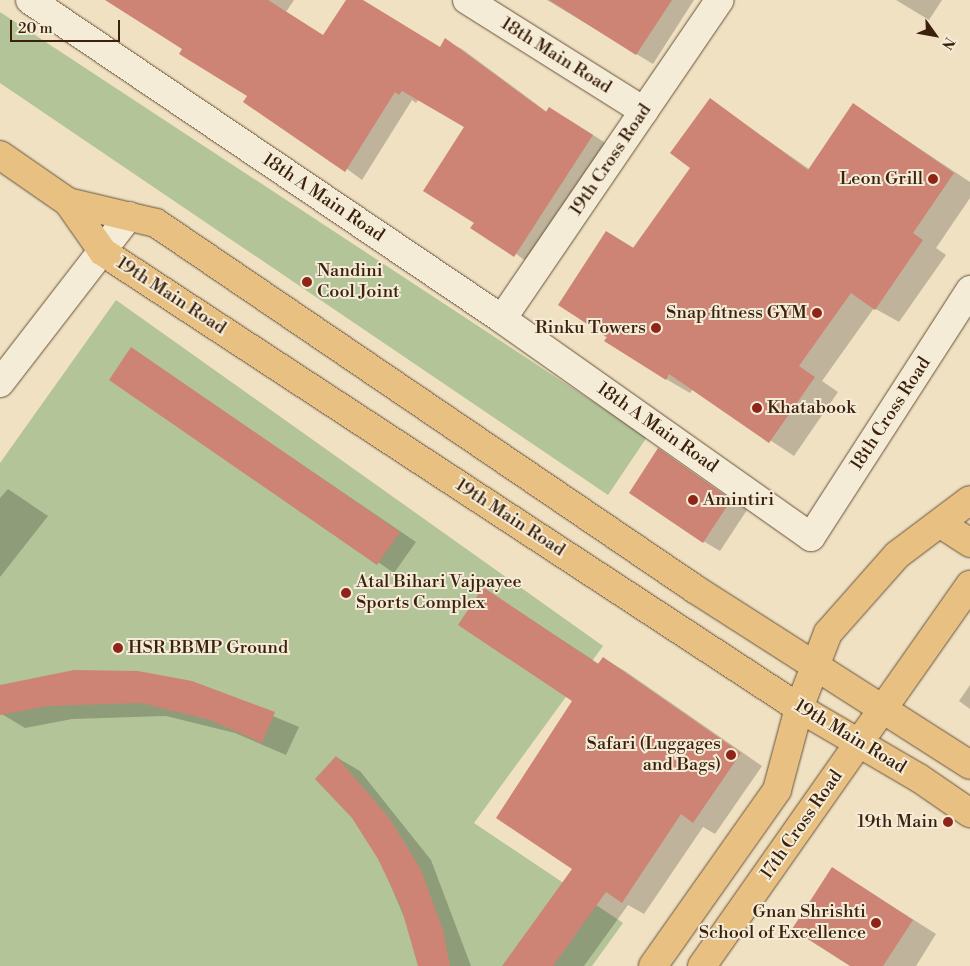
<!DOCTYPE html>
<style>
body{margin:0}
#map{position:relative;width:970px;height:966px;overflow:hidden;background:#efe1c2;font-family:"Libre Bodoni",serif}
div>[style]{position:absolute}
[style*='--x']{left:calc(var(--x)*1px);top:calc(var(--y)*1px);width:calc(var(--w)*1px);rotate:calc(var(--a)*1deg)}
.green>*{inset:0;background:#b3c498}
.shadow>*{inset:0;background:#0003}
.building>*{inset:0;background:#cd8475}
.roads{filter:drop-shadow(0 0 1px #68513a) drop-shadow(0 0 1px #68513a)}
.minor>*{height:28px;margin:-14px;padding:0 14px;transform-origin:14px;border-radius:14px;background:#f5ecd7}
.major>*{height:28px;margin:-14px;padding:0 14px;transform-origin:14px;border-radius:14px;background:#e8c081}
.dots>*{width:14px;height:14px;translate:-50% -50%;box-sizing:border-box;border:2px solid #f5ecd7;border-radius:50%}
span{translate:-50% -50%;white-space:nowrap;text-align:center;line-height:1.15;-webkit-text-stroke:4px #f5ecd7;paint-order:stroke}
.street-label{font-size:18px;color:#3b210d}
.poi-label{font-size:18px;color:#3b210d}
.right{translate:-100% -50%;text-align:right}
.left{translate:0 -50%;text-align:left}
.north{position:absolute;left:910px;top:10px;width:50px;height:50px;-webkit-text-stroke:4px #f5ecd7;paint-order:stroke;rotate:122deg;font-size:14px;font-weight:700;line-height:20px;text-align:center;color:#3b210d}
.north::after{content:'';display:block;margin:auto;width:18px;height:22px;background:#3b210d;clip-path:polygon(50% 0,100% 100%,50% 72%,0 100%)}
.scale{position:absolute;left:10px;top:20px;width:110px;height:22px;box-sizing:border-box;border:2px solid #3b210d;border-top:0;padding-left:6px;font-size:15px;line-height:18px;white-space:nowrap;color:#3b210d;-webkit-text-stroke:4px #f5ecd7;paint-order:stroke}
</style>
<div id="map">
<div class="green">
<i style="clip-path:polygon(0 12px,647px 437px,608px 495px,0 83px)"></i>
<i style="clip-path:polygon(116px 300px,603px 646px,474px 823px,623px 923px,592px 966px,0 966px,0 463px)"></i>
</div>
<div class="shadow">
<i style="clip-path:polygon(106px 0,294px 0,286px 12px,324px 36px,348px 0,362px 0,440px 48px,445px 40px,462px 49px,547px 112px,566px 118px,609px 145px,531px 265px,475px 223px,465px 127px,419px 99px,416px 103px,412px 100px,362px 180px,184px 48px)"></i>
<i style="clip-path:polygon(547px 0,694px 0,653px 64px)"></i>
<i style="clip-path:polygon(896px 0,942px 0,929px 20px)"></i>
<i style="clip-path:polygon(710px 100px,809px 169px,854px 105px,970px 182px,970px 198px,936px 248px,946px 255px,899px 322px,874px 308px,822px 381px,838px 392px,794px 456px,693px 389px,690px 393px,666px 379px,560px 305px,607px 232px,634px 248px,692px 168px)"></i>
<i style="clip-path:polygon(132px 349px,416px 542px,394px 573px,111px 379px)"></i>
<i style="clip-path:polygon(659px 450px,747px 510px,720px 551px,703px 541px)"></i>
<i style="clip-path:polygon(8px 489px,48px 516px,0 577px,0 498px)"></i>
<i style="clip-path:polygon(484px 589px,599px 664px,603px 658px,625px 671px,762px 766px,715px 834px,703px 827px,644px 914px,628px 905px,584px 966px,504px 966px,573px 869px,574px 701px)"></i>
<i style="clip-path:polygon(192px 682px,299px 727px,286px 755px,235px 733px,166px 716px,72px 719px,25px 728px,0 713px,0 687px)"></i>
<i style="clip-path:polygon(970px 685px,970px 709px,959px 701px)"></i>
<i style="clip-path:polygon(336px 757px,360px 771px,431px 860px,471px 966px,418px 966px,416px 945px)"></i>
<i style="clip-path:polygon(856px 883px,936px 934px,916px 966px,852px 966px)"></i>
</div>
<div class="building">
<i style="clip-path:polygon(105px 0,268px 0,323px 35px,346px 0,363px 0,440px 47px,445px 38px,546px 112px,549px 107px,593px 135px,514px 257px,470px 228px,474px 223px,423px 191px,464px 127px,402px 91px,399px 95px,395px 92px,345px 172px,243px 102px,247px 96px,179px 54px,182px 49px)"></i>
<i style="clip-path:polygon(549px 0,672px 0,636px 55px)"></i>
<i style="clip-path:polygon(710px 98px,808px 170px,853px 103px,954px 173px,913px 233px,923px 240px,875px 310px,851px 293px,799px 366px,815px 377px,769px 443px,669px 374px,666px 380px,604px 341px,607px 337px,558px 305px,606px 231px,633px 248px,690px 168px,670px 153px)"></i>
<i style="clip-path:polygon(131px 347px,400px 532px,377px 565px,109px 380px)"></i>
<i style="clip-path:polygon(658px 448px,731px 500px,703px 543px,629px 493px)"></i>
<i style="clip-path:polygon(483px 587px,598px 664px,603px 657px,741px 753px,693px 823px,681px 814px,622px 903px,606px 892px,553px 966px,502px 966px,572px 869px,496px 818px,572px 701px,458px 625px)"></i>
<i style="clip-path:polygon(74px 670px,138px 671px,192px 681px,275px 712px,262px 743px,210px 720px,141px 703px,48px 706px,0 715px,0 685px)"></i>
<i style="clip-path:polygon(336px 756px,390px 819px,421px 870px,443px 930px,450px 966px,418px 966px,401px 907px,378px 859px,352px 818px,315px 779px)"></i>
<i style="clip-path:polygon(832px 867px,913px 920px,883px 966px,850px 966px,792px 929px)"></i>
</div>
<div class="roads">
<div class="minor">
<i style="--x:30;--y:0;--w:570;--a:34.05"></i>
<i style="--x:502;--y:319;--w:378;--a:35.2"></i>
<i style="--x:811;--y:537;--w:294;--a:-57.2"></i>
<i style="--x:467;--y:0;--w:209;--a:32.1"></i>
<i style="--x:502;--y:319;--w:386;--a:-55.7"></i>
<i style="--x:0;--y:383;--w:211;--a:-52.3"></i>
</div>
<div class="major">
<i style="--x:0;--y:155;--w:83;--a:34.7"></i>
<i style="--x:68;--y:202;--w:90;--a:13.4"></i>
<i style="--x:156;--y:223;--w:652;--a:34.18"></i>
<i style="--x:695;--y:589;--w:326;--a:32.6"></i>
<i style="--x:68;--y:202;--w:61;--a:55"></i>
<i style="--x:103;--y:252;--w:832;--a:33.23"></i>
<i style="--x:799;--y:708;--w:139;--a:30.3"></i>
<i style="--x:919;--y:778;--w:62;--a:34.5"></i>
<i style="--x:941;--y:524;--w:35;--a:33"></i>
<i style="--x:653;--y:966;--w:215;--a:-54.8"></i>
<i style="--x:777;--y:790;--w:85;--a:-75"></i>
<i style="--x:799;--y:708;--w:80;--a:-68.9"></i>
<i style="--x:828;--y:633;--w:104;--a:-48.5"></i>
<i style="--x:897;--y:555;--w:91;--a:-37"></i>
<i style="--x:702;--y:966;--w:466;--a:-54.9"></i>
</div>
</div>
<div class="dots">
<i style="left:933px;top:179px;background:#8f2418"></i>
<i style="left:307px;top:282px;background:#8f2418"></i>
<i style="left:817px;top:313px;background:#8f2418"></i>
<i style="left:656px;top:328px;background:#8f2418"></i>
<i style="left:757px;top:408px;background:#8f2418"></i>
<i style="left:693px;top:500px;background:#8f2418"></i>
<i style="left:346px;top:593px;background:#8f2418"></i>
<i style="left:118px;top:648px;background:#8f2418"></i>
<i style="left:731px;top:755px;background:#8f2418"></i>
<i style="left:948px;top:822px;background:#8f2418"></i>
<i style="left:876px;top:923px;background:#8f2418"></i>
</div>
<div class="street-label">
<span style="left:556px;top:56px;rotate:32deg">18th Main Road</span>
<span style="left:611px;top:160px;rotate:-56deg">19th Cross Road</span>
<span style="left:323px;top:198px;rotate:34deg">18th A Main Road</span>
<span style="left:171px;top:296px;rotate:33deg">19th Main Road</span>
<span style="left:891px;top:414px;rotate:-57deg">18th Cross Road</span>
<span style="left:657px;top:428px;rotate:35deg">18th A Main Road</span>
<span style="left:510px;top:518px;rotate:33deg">19th Main Road</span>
<span style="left:850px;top:737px;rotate:31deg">19th Main Road</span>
<span style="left:802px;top:825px;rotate:-55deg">17th Cross Road</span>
</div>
<div class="poi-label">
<span class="right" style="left:923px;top:179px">Leon Grill</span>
<span class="left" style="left:317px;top:282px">Nandini<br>Cool Joint</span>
<span class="right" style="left:807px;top:313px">Snap fitness GYM</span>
<span class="right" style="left:646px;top:328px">Rinku Towers</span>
<span class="left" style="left:767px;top:408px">Khatabook</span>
<span class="left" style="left:703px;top:500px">Amintiri</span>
<span class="left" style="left:356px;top:593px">Atal Bihari Vajpayee<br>Sports Complex</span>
<span class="left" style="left:128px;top:648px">HSR BBMP Ground</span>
<span class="right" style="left:721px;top:755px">Safari (Luggages<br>and Bags)</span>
<span class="right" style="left:938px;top:822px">19th Main</span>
<span class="right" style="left:866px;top:923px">Gnan Shrishti<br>School of Excellence</span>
</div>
<div class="north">N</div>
<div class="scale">20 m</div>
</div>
